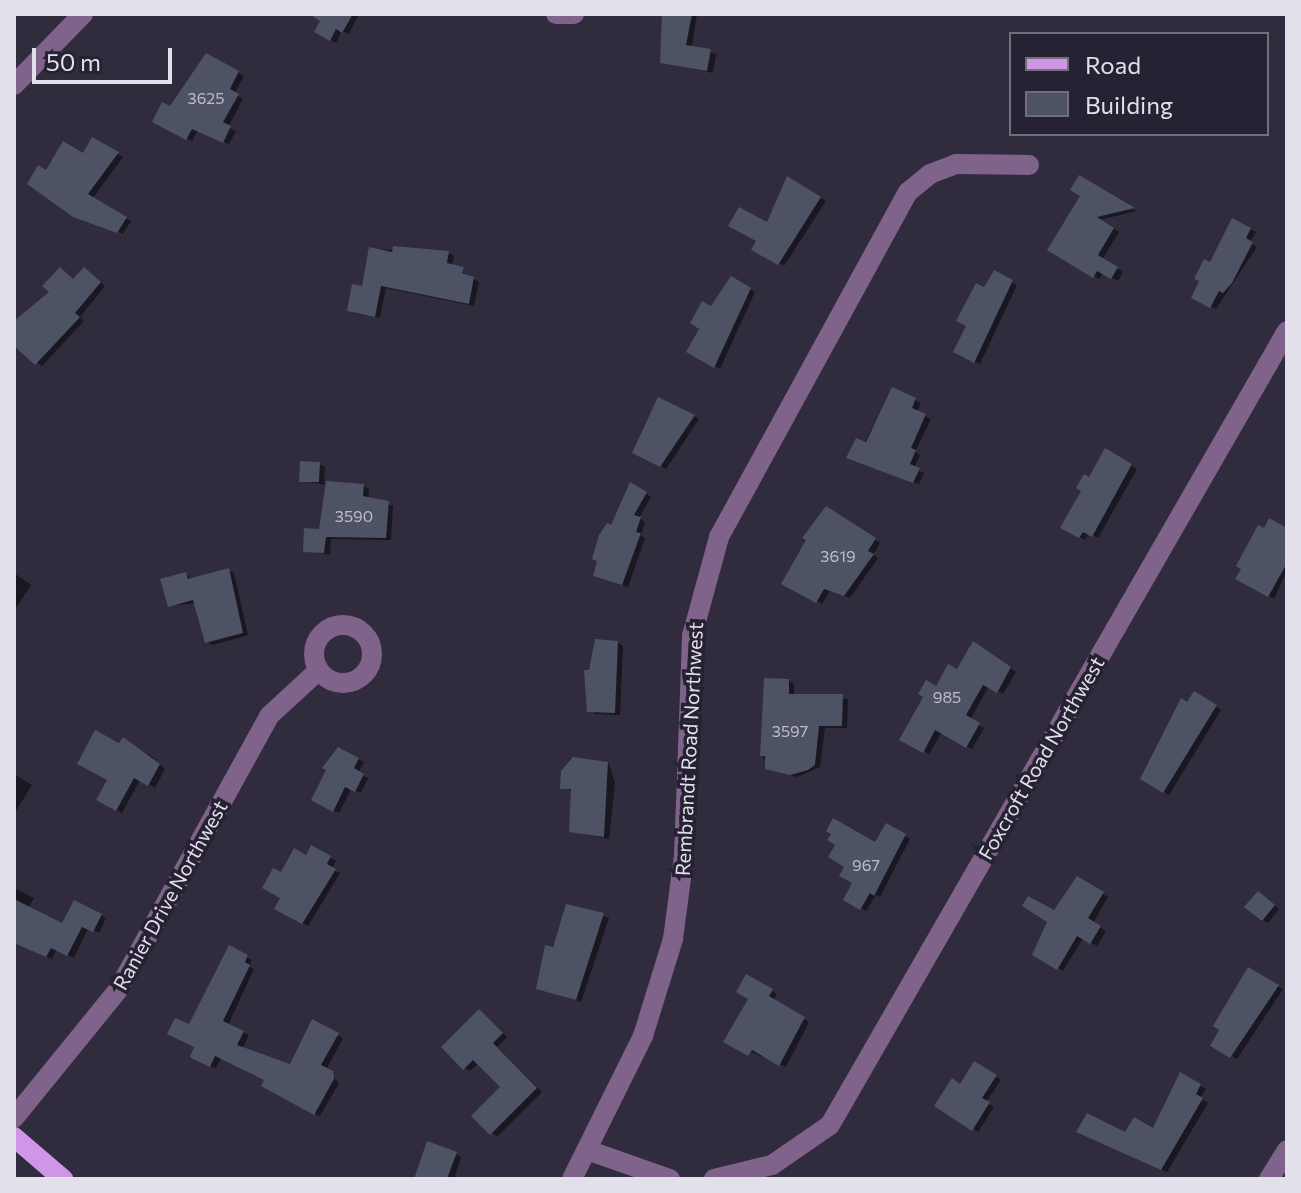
<!DOCTYPE html>
<style>
body{margin:0}
#map{position:relative;width:1301px;height:1193px;overflow:hidden;background:#302b3d;font-family:Commissioner,sans-serif}
div>[style]{position:absolute}
[style*='--x']{left:calc(var(--x)*1px);top:calc(var(--y)*1px);width:calc(var(--w)*1px);rotate:calc(var(--a)*1deg)}
.shadow>*{inset:0;background:#0007}
.building>*{inset:0;background:#4e5265}
.minor>*{height:20px;margin:-10px;padding:0 10px;transform-origin:10px;border-radius:10px;background:#7f638a}
.minor>.ring{margin:-10px;padding:0;box-sizing:content-box;background:none;border:20px solid #7f638a;border-radius:50%}
.major>*{height:20px;margin:-10px;padding:0 10px;transform-origin:10px;border-radius:10px;background:#cf95e6}
span{translate:-50% -50%;white-space:nowrap;text-align:center;line-height:1.15;-webkit-text-stroke:7px #262233;paint-order:stroke}
.number-label{font-size:16px;color:#bebcca}
.number-label span{-webkit-text-stroke-width:0}
.street-label{font-size:20px;color:#e3e0ec}
.frame{position:absolute;inset:0;border:16px solid #e3e0ec;pointer-events:none}
.legend{position:absolute;left:1009px;top:32px;width:260px;height:104px;box-sizing:border-box;background:#262233;border:2px solid #726e7d;margin:0;padding:10px 14px;list-style:none;font-size:24px;color:#e3e0ec}
.legend li{display:flex;align-items:center;gap:16px;height:40px}
.legend b{width:40px;border:2px solid #726e7d}
.scale{position:absolute;left:32px;top:48px;width:140px;height:36px;box-sizing:border-box;border:4px solid #e3e0ec;border-top:0;padding-left:10px;font-size:24px;line-height:28px;white-space:nowrap;color:#e3e0ec;-webkit-text-stroke:6px #262233;paint-order:stroke}
</style>
<div id="map">
<div class="shadow">
<i style="clip-path:polygon(317px 14px,359px 14px,349px 34px,342px 31px,336px 43px,317px 32px,322px 21px)"></i>
<i style="clip-path:polygon(664px 14px,697px 14px,692px 47px,716px 54px,713px 73px,663px 62px)"></i>
<i style="clip-path:polygon(207px 56px,244px 76px,234px 94px,243px 99px,228px 127px,236px 131px,229px 144px,198px 130px,192px 141px,154px 121px,171px 108px)"></i>
<i style="clip-path:polygon(93px 139px,123px 157px,92px 199px,131px 221px,123px 234px,100px 222px,47px 173px,84px 155px)"></i>
<i style="clip-path:polygon(1080px 178px,1137px 211px,1099px 220px,1119px 232px,1102px 260px,1123px 272px,1118px 281px,1103px 273px,1099px 279px,1050px 250px,1083px 195px)"></i>
<i style="clip-path:polygon(788px 179px,826px 201px,784px 266px,754px 249px)"></i>
<i style="clip-path:polygon(1233px 220px,1256px 232px,1250px 243px,1257px 247px,1216px 309px,1193px 297px,1206px 262px,1211px 265px)"></i>
<i style="clip-path:polygon(371px 249px,449px 253px,454px 256px,452px 266px,479px 282px,474px 306px,386px 288px,380px 318px,354px 313px,349px 310px,363px 288px)"></i>
<i style="clip-path:polygon(85px 269px,105px 286px,80px 317px,84px 321px,42px 366px,14px 343px,14px 329px)"></i>
<i style="clip-path:polygon(995px 273px,1017px 285px,980px 364px,955px 351px)"></i>
<i style="clip-path:polygon(732px 279px,755px 292px,720px 369px,689px 351px)"></i>
<i style="clip-path:polygon(893px 390px,921px 403px,917px 412px,931px 419px,915px 452px,920px 455px,914px 468px,924px 473px,919px 484px,854px 461px)"></i>
<i style="clip-path:polygon(659px 399px,699px 419px,666px 469px,635px 453px)"></i>
<i style="clip-path:polygon(1106px 451px,1137px 469px,1098px 538px,1089px 533px,1085px 540px,1063px 527px)"></i>
<i style="clip-path:polygon(319px 464px,325px 467px,324px 483px,364px 486px,369px 489px,369px 499px,393px 506px,391px 540px,331px 539px,330px 555px,305px 550px,321px 531px,327px 485px,301px 481px)"></i>
<i style="clip-path:polygon(631px 485px,651px 497px,639px 518px,645px 522px,641px 536px,645px 538px,628px 587px,595px 575px)"></i>
<i style="clip-path:polygon(826px 508px,880px 543px,873px 555px,878px 558px,850px 598px,830px 591px,822px 604px,784px 583px)"></i>
<i style="clip-path:polygon(1287px 530px,1287px 570px,1274px 599px,1238px 578px)"></i>
<i style="clip-path:polygon(228px 570px,234px 573px,248px 635px,213px 645px,207px 642px,196px 603px,170px 606px,186px 574px,192px 580px)"></i>
<i style="clip-path:polygon(14px 573px,31px 585px,14px 611px)"></i>
<i style="clip-path:polygon(618px 642px,623px 646px,620px 715px,595px 714px,589px 710px,591px 673px)"></i>
<i style="clip-path:polygon(973px 644px,1016px 672px,1003px 694px,989px 686px,970px 720px,984px 728px,972px 749px,942px 732px,929px 754px,902px 739px,937px 688px,958px 672px)"></i>
<i style="clip-path:polygon(789px 681px,794px 684px,794px 696px,848px 699px,847px 728px,825px 728px,820px 767px,797px 777px,767px 768px,762px 755px)"></i>
<i style="clip-path:polygon(1195px 693px,1221px 710px,1169px 795px,1143px 779px)"></i>
<i style="clip-path:polygon(96px 733px,150px 755px,165px 769px,155px 788px,140px 780px,122px 813px,99px 800px,110px 780px)"></i>
<i style="clip-path:polygon(338px 749px,364px 762px,358px 773px,368px 778px,361px 793px,351px 789px,339px 813px,313px 800px)"></i>
<i style="clip-path:polygon(574px 759px,609px 764px,615px 783px,609px 839px,571px 831px,573px 791px,562px 787px)"></i>
<i style="clip-path:polygon(14px 774px,32px 785px,14px 814px)"></i>
<i style="clip-path:polygon(887px 825px,910px 839px,880px 897px,876px 895px,866px 911px,846px 899px)"></i>
<i style="clip-path:polygon(312px 848px,336px 861px,331px 869px,340px 873px,308px 926px,277px 908px)"></i>
<i style="clip-path:polygon(1078px 879px,1108px 897px,1093px 923px,1106px 931px,1097px 946px,1083px 938px,1063px 971px,1035px 954px)"></i>
<i style="clip-path:polygon(14px 888px,34px 898px,28px 908px,63px 926px,75px 902px,106px 918px,99px 933px,88px 928px,74px 958px,57px 949px,52px 959px,14px 941px)"></i>
<i style="clip-path:polygon(1264px 897px,1279px 909px,1268px 923px,1263px 920px)"></i>
<i style="clip-path:polygon(567px 906px,609px 918px,581px 1002px,538px 988px)"></i>
<i style="clip-path:polygon(230px 948px,252px 960px,249px 967px,254px 969px,228px 1025px,249px 1035px,242px 1049px,291px 1067px,313px 1022px,343px 1038px,326px 1070px,339px 1083px,320px 1116px,263px 1086px,267px 1079px,221px 1058px,216px 1068px,202px 1063px,190px 1027px)"></i>
<i style="clip-path:polygon(1248px 969px,1283px 989px,1237px 1059px,1213px 1045px)"></i>
<i style="clip-path:polygon(747px 977px,777px 994px,773px 1001px,809px 1022px,786px 1067px,725px 1041px,750px 998px)"></i>
<i style="clip-path:polygon(480px 1011px,507px 1037px,497px 1047px,542px 1092px,497px 1137px,474px 1116px,502px 1087px,479px 1063px,470px 1071px,465px 1068px)"></i>
<i style="clip-path:polygon(975px 1064px,1001px 1080px,986px 1102px,994px 1107px,978px 1132px,936px 1106px,961px 1086px)"></i>
<i style="clip-path:polygon(1181px 1075px,1206px 1089px,1200px 1098px,1208px 1103px,1167px 1172px,1084px 1134px,1154px 1131px)"></i>
<i style="clip-path:polygon(456px 1154px,461px 1157px,454px 1179px,416px 1179px)"></i>
</div>
<div class="building">
<i style="clip-path:polygon(309px 14px,353px 14px,342px 33px,336px 29px,330px 41px,314px 32px,320px 21px)"></i>
<i style="clip-path:polygon(662px 14px,692px 14px,686px 45px,711px 49px,707px 71px,660px 63px)"></i>
<i style="clip-path:polygon(206px 53px,239px 71px,230px 89px,239px 94px,223px 122px,231px 126px,223px 143px,192px 129px,186px 140px,152px 122px,162px 102px,170px 106px)"></i>
<i style="clip-path:polygon(92px 137px,119px 152px,88px 194px,127px 217px,117px 233px,73px 217px,27px 184px,38px 165px,46px 170px,63px 141px,83px 153px)"></i>
<i style="clip-path:polygon(1079px 175px,1135px 208px,1097px 217px,1114px 228px,1098px 255px,1118px 267px,1111px 279px,1097px 271px,1093px 278px,1047px 250px,1080px 196px,1070px 190px)"></i>
<i style="clip-path:polygon(787px 176px,821px 197px,778px 265px,751px 250px,756px 241px,728px 226px,739px 207px,767px 222px)"></i>
<i style="clip-path:polygon(1232px 218px,1251px 228px,1246px 238px,1253px 242px,1232px 283px,1223px 293px,1219px 291px,1210px 308px,1191px 298px,1199px 281px,1194px 279px,1204px 259px,1210px 262px)"></i>
<i style="clip-path:polygon(393px 246px,449px 251px,447px 263px,464px 267px,462px 273px,474px 277px,469px 304px,381px 286px,375px 317px,347px 311px,352px 284px,362px 286px,369px 247px,392px 252px)"></i>
<i style="clip-path:polygon(60px 267px,73px 279px,84px 267px,101px 282px,75px 313px,80px 317px,35px 365px,14px 346px,14px 321px,49px 292px,42px 286px)"></i>
<i style="clip-path:polygon(994px 270px,1013px 280px,974px 363px,953px 352px,966px 326px,956px 321px,976px 283px,984px 287px)"></i>
<i style="clip-path:polygon(731px 276px,751px 288px,714px 368px,686px 352px,699px 329px,690px 323px,702px 301px,711px 306px)"></i>
<i style="clip-path:polygon(892px 387px,916px 398px,912px 408px,926px 414px,911px 448px,916px 450px,910px 464px,920px 468px,913px 483px,846px 458px,856px 438px,866px 442px)"></i>
<i style="clip-path:polygon(658px 397px,695px 415px,660px 467px,632px 453px)"></i>
<i style="clip-path:polygon(1105px 448px,1132px 464px,1092px 537px,1083px 532px,1079px 538px,1060px 528px,1081px 491px,1076px 488px,1084px 474px,1089px 477px)"></i>
<i style="clip-path:polygon(300px 461px,320px 462px,319px 482px,299px 482px)"></i>
<i style="clip-path:polygon(326px 481px,364px 484px,363px 496px,389px 501px,386px 538px,326px 537px,324px 553px,303px 552px,304px 528px,319px 529px)"></i>
<i style="clip-path:polygon(630px 482px,647px 492px,634px 515px,641px 517px,636px 532px,641px 533px,622px 585px,593px 576px,597px 561px,592px 559px,599px 535px,607px 523px,611px 525px)"></i>
<i style="clip-path:polygon(826px 506px,876px 538px,868px 551px,874px 554px,844px 596px,824px 589px,816px 603px,781px 584px,806px 540px,802px 538px)"></i>
<i style="clip-path:polygon(1269px 518px,1287px 528px,1287px 563px,1268px 597px,1235px 579px,1241px 569px,1236px 566px,1258px 525px,1264px 528px)"></i>
<i style="clip-path:polygon(229px 568px,243px 633px,205px 643px,193px 600px,168px 607px,160px 579px,186px 572px,188px 579px)"></i>
<i style="clip-path:polygon(595px 639px,618px 641px,615px 713px,587px 712px,584px 670px,589px 670px)"></i>
<i style="clip-path:polygon(973px 641px,1011px 667px,997px 693px,983px 685px,966px 715px,980px 723px,966px 748px,935px 730px,923px 753px,899px 740px,923px 697px,918px 694px,926px 680px,936px 686px,948px 664px,957px 669px)"></i>
<i style="clip-path:polygon(764px 678px,789px 679px,789px 694px,843px 694px,842px 726px,819px 726px,815px 765px,808px 770px,790px 775px,765px 769px,765px 756px,760px 756px)"></i>
<i style="clip-path:polygon(1194px 691px,1217px 705px,1163px 793px,1140px 779px,1181px 698px,1187px 702px)"></i>
<i style="clip-path:polygon(95px 730px,119px 743px,123px 737px,160px 764px,148px 786px,134px 778px,116px 811px,96px 800px,107px 780px,77px 764px)"></i>
<i style="clip-path:polygon(338px 747px,359px 758px,354px 768px,364px 774px,355px 792px,345px 787px,333px 812px,311px 800px,326px 770px,322px 768px)"></i>
<i style="clip-path:polygon(573px 757px,608px 762px,604px 837px,569px 832px,571px 789px,560px 789px,561px 771px)"></i>
<i style="clip-path:polygon(833px 818px,875px 842px,886px 823px,906px 834px,874px 896px,870px 893px,860px 910px,843px 900px,852px 883px,839px 876px,844px 867px,828px 857px,835px 845px,827px 840px,831px 834px,826px 831px)"></i>
<i style="clip-path:polygon(311px 845px,331px 856px,327px 864px,336px 869px,302px 924px,274px 909px,280px 898px,262px 888px,273px 868px,281px 872px,294px 848px,306px 855px)"></i>
<i style="clip-path:polygon(1077px 876px,1104px 892px,1088px 918px,1101px 926px,1090px 944px,1077px 936px,1057px 970px,1032px 955px,1047px 922px,1022px 906px,1028px 896px,1054px 910px)"></i>
<i style="clip-path:polygon(1258px 891px,1275px 905px,1262px 921px,1244px 907px)"></i>
<i style="clip-path:polygon(14px 899px,62px 923px,74px 900px,102px 914px,93px 932px,82px 927px,67px 956px,51px 948px,46px 957px,14px 943px)"></i>
<i style="clip-path:polygon(566px 904px,604px 913px,576px 1000px,536px 989px,545px 945px,553px 947px)"></i>
<i style="clip-path:polygon(229px 945px,248px 955px,245px 962px,250px 965px,223px 1021px,244px 1031px,237px 1045px,290px 1064px,312px 1019px,339px 1033px,321px 1065px,333px 1071px,334px 1079px,314px 1115px,261px 1086px,264px 1080px,215px 1056px,210px 1067px,195px 1060px,190px 1057px,194px 1047px,167px 1034px,175px 1018px,189px 1024px)"></i>
<i style="clip-path:polygon(1248px 967px,1279px 985px,1230px 1058px,1210px 1046px,1219px 1030px,1213px 1026px)"></i>
<i style="clip-path:polygon(746px 974px,773px 989px,769px 996px,805px 1017px,779px 1066px,752px 1050px,748px 1056px,723px 1042px,748px 999px,736px 992px)"></i>
<i style="clip-path:polygon(479px 1009px,503px 1033px,493px 1043px,537px 1088px,490px 1135px,471px 1116px,500px 1087px,473px 1060px,463px 1070px,441px 1047px)"></i>
<i style="clip-path:polygon(974px 1061px,997px 1075px,982px 1098px,990px 1102px,972px 1131px,934px 1106px,952px 1078px,960px 1084px)"></i>
<i style="clip-path:polygon(1180px 1072px,1201px 1084px,1196px 1094px,1203px 1098px,1161px 1170px,1076px 1132px,1087px 1113px,1125px 1132px,1134px 1117px,1153px 1128px)"></i>
<i style="clip-path:polygon(427px 1141px,457px 1152px,447px 1179px,414px 1179px)"></i>
</div>
<div class="minor">
<i style="--x:556;--y:14;--w:18;--a:0"></i>
<i style="--x:14;--y:85;--w:99;--a:-45.8"></i>
<i class="ring" style="left:314px;top:625px;width:38px;height:38px"></i>
<i style="--x:14;--y:1118;--w:165;--a:-50.9"></i>
<i style="--x:118;--y:990;--w:313;--a:-61.1"></i>
<i style="--x:269;--y:716;--w:68;--a:-42.6"></i>
<i style="--x:587;--y:1150;--w:88;--a:19.3"></i>
<i style="--x:572;--y:1179;--w:160;--a:-63.6"></i>
<i style="--x:643;--y:1036;--w:102;--a:-72.8"></i>
<i style="--x:673;--y:939;--w:84;--a:-82.5"></i>
<i style="--x:684;--y:856;--w:220;--a:-87.9"></i>
<i style="--x:692;--y:636;--w:103;--a:-74.7"></i>
<i style="--x:719;--y:537;--w:393;--a:-61.3"></i>
<i style="--x:908;--y:192;--w:28;--a:-39"></i>
<i style="--x:930;--y:174;--w:28;--a:-21"></i>
<i style="--x:956;--y:164;--w:73;--a:0.8"></i>
<i style="--x:714;--y:1179;--w:60;--a:-13.6"></i>
<i style="--x:772;--y:1165;--w:70;--a:-34.6"></i>
<i style="--x:830;--y:1125;--w:916;--a:-60.08"></i>
<i style="--x:1269;--y:1179;--w:34;--a:-58"></i>
</div>
<div class="major">
<i style="--x:14;--y:1137;--w:65;--a:40.6"></i>
</div>
<div class="number-label">
<span style="left:206px;top:98px">3625</span>
<span style="left:354px;top:516px">3590</span>
<span style="left:838px;top:556px">3619</span>
<span style="left:947px;top:697px">985</span>
<span style="left:790px;top:731px">3597</span>
<span style="left:866px;top:865px">967</span>
</div>
<div class="street-label">
<span style="left:689px;top:749px;rotate:-87deg">Rembrandt Road Northwest</span>
<span style="left:1041px;top:758px;rotate:-60deg">Foxcroft Road Northwest</span>
<span style="left:170px;top:895px;rotate:-61deg">Ranier Drive Northwest</span>
</div>
<div class="frame"></div>
<ul class="legend">
<li><b style="height:10px;background:#cf95e6"></b>Road</li>
<li><b style="height:22px;background:#4e5265"></b>Building</li>
</ul>
<div class="scale">50 m</div>
</div>
